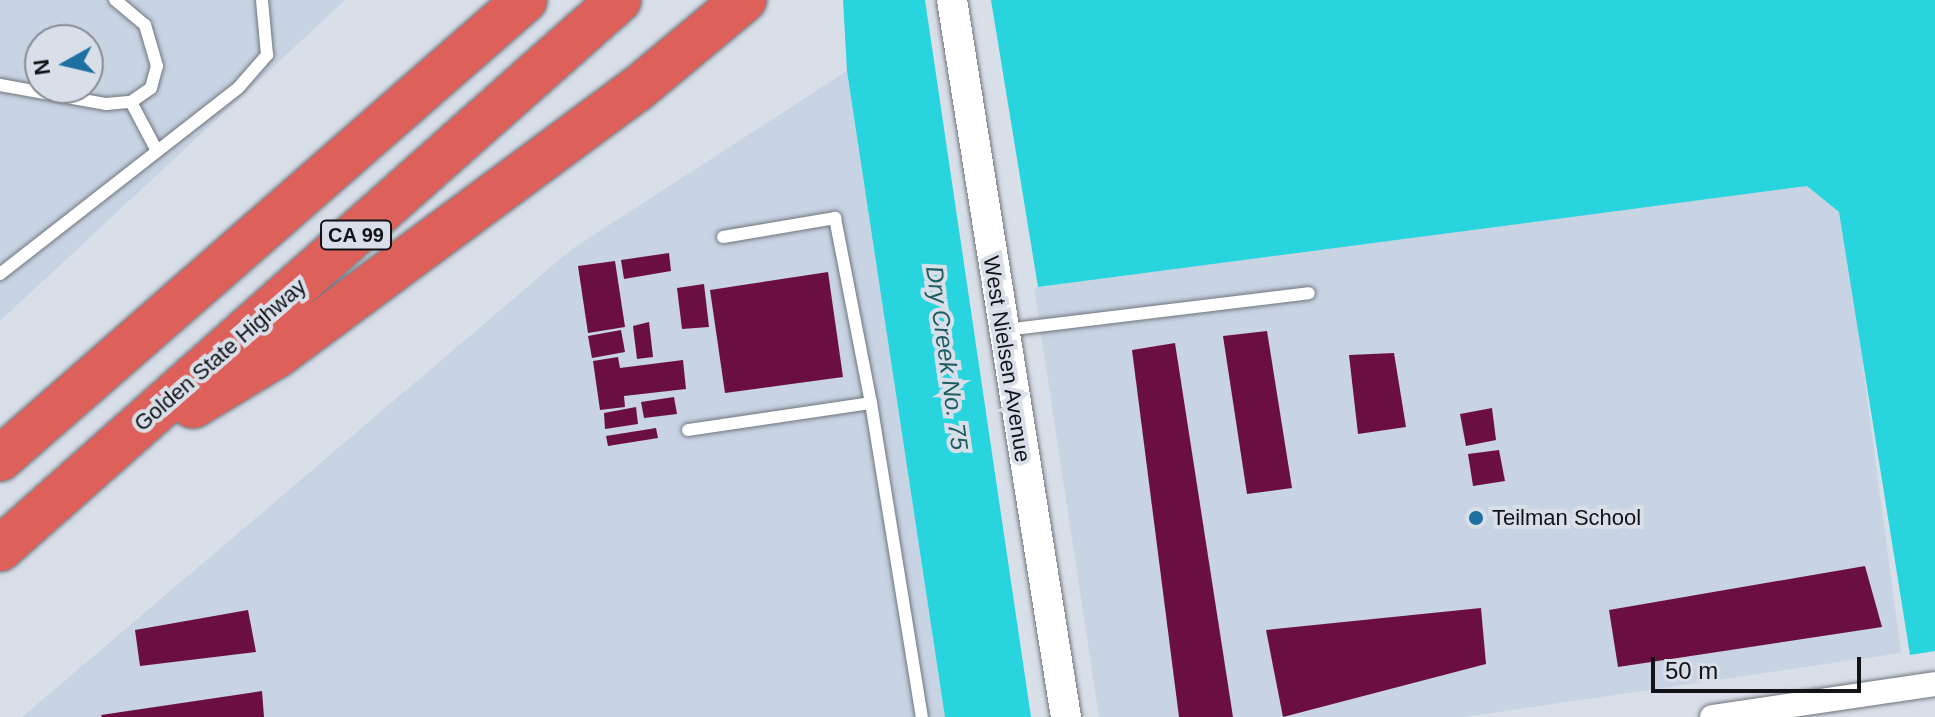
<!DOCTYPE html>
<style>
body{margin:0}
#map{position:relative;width:1935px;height:717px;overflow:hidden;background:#d9dfe9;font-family:Arial,sans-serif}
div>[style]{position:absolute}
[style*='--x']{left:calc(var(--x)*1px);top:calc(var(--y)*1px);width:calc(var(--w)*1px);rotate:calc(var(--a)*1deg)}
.built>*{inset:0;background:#c8d3e3}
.water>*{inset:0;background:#28d5de}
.building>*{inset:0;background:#6b103e}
.roads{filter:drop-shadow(0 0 2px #6f757d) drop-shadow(0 0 2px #6f757d)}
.service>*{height:12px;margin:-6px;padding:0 6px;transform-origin:6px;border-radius:6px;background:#fff}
.minor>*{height:24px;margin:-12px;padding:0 12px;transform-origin:12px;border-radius:12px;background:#fff}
.tertiary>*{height:30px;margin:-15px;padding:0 15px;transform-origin:15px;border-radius:15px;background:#fff}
.motorway>*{height:44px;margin:-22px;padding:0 22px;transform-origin:22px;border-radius:22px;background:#dd605b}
.dots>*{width:22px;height:22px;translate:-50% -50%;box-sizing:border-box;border:4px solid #d9dfe9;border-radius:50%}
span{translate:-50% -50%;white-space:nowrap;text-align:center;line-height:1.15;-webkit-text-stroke:8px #d9dfe9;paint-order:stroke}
.shield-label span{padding:2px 6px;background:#d9dfe9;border:2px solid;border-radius:6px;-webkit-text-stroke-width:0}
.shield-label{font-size:20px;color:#111316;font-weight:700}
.street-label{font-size:22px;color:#111316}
.poi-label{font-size:22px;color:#111316}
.left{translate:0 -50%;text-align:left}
.water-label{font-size:24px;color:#1d5d61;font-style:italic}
.north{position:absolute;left:24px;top:24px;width:80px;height:80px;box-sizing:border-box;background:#d9dfe9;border:2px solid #898d95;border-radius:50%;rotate:262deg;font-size:22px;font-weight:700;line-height:32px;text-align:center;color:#111316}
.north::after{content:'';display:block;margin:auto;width:28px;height:36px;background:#1e70a1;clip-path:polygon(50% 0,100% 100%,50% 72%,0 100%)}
.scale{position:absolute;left:1651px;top:657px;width:210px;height:36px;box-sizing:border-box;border:4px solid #111316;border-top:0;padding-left:10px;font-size:24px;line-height:28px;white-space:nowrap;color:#111316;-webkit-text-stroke:6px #d9dfe9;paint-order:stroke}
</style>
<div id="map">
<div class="built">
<i style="clip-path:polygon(evenodd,0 0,345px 0,0 321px,0 0,40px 40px,88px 40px,88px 88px,40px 88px,40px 40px)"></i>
<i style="clip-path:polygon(847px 71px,945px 717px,22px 717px,572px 249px)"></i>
<i style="clip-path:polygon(1805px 183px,1843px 216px,1901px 653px,1464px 717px,1099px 717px,1034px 288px)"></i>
</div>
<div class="water">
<i style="clip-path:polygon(843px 0,925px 0,1031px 717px,945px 717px,847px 71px)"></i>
<i style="clip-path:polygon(991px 0,1935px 0,1935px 651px,1910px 655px,1839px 212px,1807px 186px,1038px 287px)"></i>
</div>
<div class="building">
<i style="clip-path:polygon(669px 253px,671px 271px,624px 279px,621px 260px)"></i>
<i style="clip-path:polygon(615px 261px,625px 327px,588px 333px,578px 266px)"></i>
<i style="clip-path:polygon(828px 272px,843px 377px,725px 393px,710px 290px)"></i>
<i style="clip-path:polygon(704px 284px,709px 327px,682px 329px,677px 288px)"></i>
<i style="clip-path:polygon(649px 322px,653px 357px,637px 359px,633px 326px)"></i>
<i style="clip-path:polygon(621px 330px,625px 352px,592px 358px,588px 336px)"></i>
<i style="clip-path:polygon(1267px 331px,1292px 488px,1247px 494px,1223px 336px)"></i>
<i style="clip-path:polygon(1175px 343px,1233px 717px,1179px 717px,1132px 350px)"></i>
<i style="clip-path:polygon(1394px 353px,1406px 427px,1358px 434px,1349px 355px)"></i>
<i style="clip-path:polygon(618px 357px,620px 368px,683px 360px,686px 389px,624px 396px,625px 407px,600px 410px,593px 361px)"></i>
<i style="clip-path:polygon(674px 397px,677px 414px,644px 418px,641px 402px)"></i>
<i style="clip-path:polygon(636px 407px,638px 424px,605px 429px,604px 413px)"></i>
<i style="clip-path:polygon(1492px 408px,1496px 440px,1466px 446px,1460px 414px)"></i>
<i style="clip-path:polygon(656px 428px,658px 438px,608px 446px,606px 436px)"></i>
<i style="clip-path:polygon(1499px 450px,1505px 481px,1473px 486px,1468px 454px)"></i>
<i style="clip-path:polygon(1865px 566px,1882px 627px,1618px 667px,1609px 610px)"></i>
<i style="clip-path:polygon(1481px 608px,1486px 664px,1283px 717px,1266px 630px)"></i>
<i style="clip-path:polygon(248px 610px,256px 652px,140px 666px,135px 630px)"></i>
<i style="clip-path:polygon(262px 691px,264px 717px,102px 717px,101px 715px)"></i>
</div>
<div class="roads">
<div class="service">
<i style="--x:0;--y:85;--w:108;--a:10.2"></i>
<i style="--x:106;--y:104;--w:25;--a:-5"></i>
<i style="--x:131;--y:102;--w:24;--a:-35"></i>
<i style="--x:151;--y:88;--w:23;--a:-75"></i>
<i style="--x:157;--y:66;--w:43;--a:-106.3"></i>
<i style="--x:145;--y:25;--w:39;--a:-140"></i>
<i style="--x:131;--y:102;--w:55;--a:62"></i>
<i style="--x:723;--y:237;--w:114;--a:-9.6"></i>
<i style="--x:835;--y:218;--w:188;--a:79"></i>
<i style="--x:0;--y:274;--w:303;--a:-38"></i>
<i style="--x:239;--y:87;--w:43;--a:-48.8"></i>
<i style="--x:267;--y:55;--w:55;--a:-95.2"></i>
<i style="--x:1005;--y:330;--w:306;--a:-6.9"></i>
<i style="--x:688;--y:430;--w:185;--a:-8.4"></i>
<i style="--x:871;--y:403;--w:318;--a:80.8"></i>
</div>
<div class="minor">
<i style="--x:1712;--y:717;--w:225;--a:-8.4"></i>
</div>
<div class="tertiary">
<i style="--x:952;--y:0;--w:726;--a:80.97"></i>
</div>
<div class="motorway">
<i style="--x:193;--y:406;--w:97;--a:-31.1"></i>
<i style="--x:276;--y:356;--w:448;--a:-36.5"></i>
<i style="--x:636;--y:90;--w:141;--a:-39.8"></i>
<i style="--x:0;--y:459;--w:697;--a:-41.16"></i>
<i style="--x:0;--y:549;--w:827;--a:-41.57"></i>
</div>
</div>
<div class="dots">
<i style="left:1476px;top:518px;background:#1e70a1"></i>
</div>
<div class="shield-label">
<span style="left:356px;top:235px">CA 99</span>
</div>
<div class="street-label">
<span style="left:220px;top:355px;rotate:-41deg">Golden State Highway</span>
<span style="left:1007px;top:359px;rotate:81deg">West Nielsen Avenue</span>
</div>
<div class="poi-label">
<span class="left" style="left:1492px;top:518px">Teilman School</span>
</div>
<div class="water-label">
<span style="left:947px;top:358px;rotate:82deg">Dry Creek No. 75</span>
</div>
<div class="north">N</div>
<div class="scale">50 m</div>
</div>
